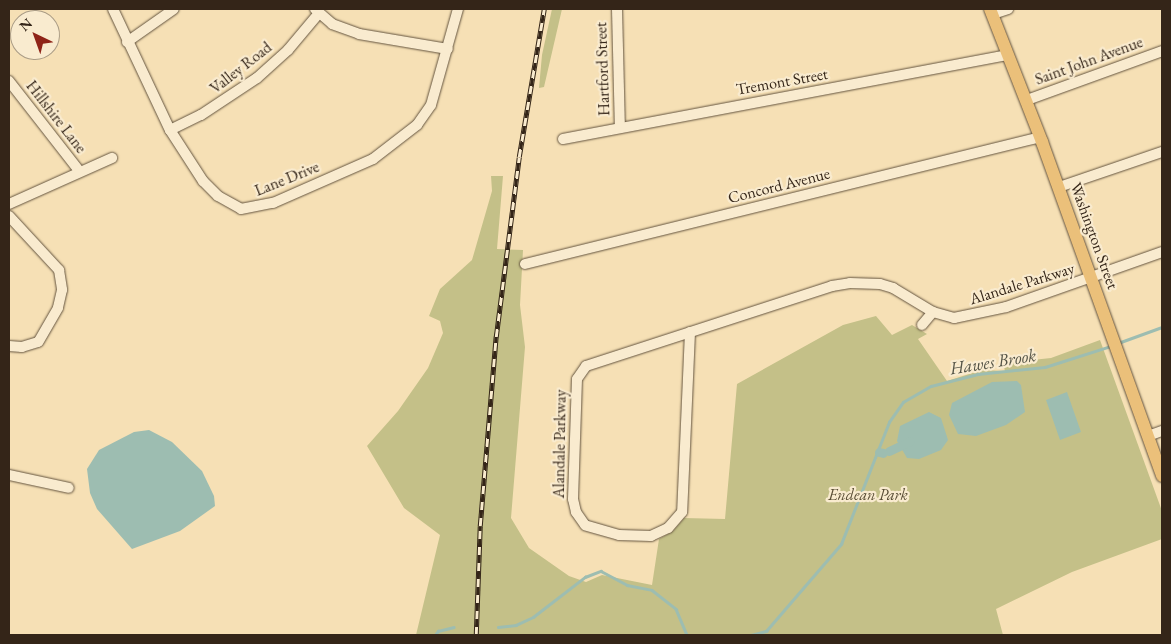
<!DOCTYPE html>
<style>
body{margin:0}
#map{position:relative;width:1171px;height:644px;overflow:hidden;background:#f6e0b5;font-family:"EB Garamond",serif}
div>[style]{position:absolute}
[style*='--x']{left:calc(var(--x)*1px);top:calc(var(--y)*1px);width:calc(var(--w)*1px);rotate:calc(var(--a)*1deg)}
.green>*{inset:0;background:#c4c088}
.water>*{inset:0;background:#9dbdb1}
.stream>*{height:2.5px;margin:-1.25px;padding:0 1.25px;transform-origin:1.25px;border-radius:1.25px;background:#9dbdb1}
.canal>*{height:9px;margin:-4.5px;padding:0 4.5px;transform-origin:4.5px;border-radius:4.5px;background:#9dbdb1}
.roads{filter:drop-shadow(0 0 1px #64543f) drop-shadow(0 0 1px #64543f)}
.minor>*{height:10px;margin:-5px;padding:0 5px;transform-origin:5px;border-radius:5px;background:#f9ebcf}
.major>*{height:12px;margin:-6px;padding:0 6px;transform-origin:6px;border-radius:6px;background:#ebc07a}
.rail>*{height:4.5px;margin-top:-2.25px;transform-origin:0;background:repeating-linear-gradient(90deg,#f9ebcf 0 8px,#342518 0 16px);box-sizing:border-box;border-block:1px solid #342518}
span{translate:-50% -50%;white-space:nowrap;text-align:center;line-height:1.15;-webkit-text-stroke:4.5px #f9ebcf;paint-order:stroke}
.street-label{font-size:16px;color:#342518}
.park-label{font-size:16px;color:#584c34;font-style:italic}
.water-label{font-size:18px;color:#545346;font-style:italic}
.frame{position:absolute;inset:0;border:10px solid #342518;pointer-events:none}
.north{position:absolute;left:10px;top:10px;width:50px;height:50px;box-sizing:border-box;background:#f9ebcf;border:1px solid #aa9c86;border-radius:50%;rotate:318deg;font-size:14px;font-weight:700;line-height:20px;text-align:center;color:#342518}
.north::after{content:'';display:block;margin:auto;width:18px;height:22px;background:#8f2418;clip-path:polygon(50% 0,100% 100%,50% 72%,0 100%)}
</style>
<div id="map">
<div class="green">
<i style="clip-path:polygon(552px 9px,562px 9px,544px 87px,539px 88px,542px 55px)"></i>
<i style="clip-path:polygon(491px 176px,503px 176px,497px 249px,523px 250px,520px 305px,525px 347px,511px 518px,529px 548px,569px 576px,586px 582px,602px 575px,652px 585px,659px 539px,673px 531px,684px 518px,725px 519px,737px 384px,843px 325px,876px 316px,892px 335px,912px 325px,927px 334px,918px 339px,947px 381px,982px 370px,1005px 371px,1003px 363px,1051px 358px,1100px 340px,1162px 511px,1162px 539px,1072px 572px,996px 609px,1003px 635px,416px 635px,440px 535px,404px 508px,367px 446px,398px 411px,428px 368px,443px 333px,440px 321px,429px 316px,440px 289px,472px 260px,492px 191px)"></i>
</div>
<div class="water">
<i style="clip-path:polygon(1017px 381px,1021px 385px,1025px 412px,1006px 425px,976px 436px,958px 434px,949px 415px,952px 403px,992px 382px)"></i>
<i style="clip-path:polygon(1067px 392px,1081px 432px,1060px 440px,1046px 400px)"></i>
<i style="clip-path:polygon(929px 412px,941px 418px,948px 440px,941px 450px,919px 459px,907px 458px,897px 441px,900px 426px)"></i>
<i style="clip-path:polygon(149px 430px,172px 442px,202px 471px,214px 496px,215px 506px,180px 531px,132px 549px,97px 509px,90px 493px,87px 469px,99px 450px,134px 432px)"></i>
</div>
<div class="stream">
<i style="--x:1118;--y:343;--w:47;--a:-20"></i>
<i style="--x:498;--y:627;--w:18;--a:-6"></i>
<i style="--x:516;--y:625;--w:19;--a:-25"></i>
<i style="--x:533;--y:617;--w:66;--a:-37.6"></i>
<i style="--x:585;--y:577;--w:17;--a:-21"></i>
<i style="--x:601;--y:571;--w:30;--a:28"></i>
<i style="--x:627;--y:585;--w:25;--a:11"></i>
<i style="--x:652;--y:590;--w:31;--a:38"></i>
<i style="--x:676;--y:609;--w:28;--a:67"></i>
<i style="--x:435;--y:635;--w:5;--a:-53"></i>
<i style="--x:438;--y:631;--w:16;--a:-14"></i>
<i style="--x:751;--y:635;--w:16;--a:-15"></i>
<i style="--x:766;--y:631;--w:115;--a:-49.2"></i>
<i style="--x:841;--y:544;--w:131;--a:-68.5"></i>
<i style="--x:889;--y:422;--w:24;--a:-55"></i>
<i style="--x:903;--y:402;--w:32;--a:-30"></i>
<i style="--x:931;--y:386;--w:49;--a:-14.3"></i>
<i style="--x:978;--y:374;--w:67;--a:-6"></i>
<i style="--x:1045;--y:367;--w:69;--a:-17.7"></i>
</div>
<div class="canal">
<i style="--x:889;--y:451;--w:23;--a:-25"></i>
<i style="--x:879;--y:452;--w:4;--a:14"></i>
</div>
<div class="roads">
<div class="minor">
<i style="--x:113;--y:9;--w:134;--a:64.8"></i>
<i style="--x:170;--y:130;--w:61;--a:57.1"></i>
<i style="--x:203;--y:181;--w:21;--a:45"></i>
<i style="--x:218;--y:196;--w:26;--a:29"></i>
<i style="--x:241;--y:209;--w:33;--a:-11"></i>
<i style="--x:273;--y:203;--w:109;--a:-23.7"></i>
<i style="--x:373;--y:159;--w:56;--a:-37.7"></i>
<i style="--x:417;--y:125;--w:24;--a:-55"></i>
<i style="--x:431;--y:105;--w:100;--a:-74.3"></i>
<i style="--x:315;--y:9;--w:23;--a:41"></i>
<i style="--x:332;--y:24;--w:29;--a:20"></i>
<i style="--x:359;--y:34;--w:90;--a:9.6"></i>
<i style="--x:617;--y:9;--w:119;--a:88.6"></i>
<i style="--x:993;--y:14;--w:16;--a:-18"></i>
<i style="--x:127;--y:42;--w:57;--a:-35.1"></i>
<i style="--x:9;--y:81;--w:115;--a:52"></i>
<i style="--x:1027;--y:100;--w:144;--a:-19.9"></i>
<i style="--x:170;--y:130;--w:34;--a:-26"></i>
<i style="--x:201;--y:115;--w:67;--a:-33.5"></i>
<i style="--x:257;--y:78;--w:42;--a:-42.1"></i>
<i style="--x:288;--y:50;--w:48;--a:-50"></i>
<i style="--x:563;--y:139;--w:453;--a:-10.7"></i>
<i style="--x:1059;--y:187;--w:109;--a:-18.8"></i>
<i style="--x:9;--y:204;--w:113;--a:-24.1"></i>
<i style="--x:9;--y:216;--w:74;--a:47.2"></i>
<i style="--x:59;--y:270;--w:20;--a:81"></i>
<i style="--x:62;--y:290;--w:18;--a:103"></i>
<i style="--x:58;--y:308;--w:39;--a:120"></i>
<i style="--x:38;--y:342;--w:17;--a:163"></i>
<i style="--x:22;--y:347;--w:13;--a:-176"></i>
<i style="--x:525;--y:264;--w:531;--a:-13.83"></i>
<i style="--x:922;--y:325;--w:17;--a:-50"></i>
<i style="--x:690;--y:332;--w:180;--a:92.5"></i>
<i style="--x:682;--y:512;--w:21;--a:131"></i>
<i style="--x:668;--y:528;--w:19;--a:155"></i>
<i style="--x:651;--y:536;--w:32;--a:-178"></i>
<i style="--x:619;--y:535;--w:35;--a:-164"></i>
<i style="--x:585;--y:525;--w:16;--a:-125"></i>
<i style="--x:576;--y:512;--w:13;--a:-103"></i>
<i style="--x:573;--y:499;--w:120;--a:-88.1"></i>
<i style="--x:577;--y:379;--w:16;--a:-55"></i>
<i style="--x:586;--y:366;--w:259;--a:-18"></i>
<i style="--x:832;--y:286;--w:18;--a:-9"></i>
<i style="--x:850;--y:283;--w:30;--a:2"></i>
<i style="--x:880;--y:284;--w:14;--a:17"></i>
<i style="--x:893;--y:288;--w:47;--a:31"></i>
<i style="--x:933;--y:312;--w:22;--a:16"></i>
<i style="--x:954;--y:318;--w:53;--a:-11.9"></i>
<i style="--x:1006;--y:307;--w:165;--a:-19.4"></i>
<i style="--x:1148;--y:436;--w:15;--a:-20"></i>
<i style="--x:9;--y:475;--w:61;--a:12.2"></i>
</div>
<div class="major">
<i style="--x:990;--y:9;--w:143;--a:68.6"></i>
<i style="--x:1042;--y:142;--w:355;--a:70.2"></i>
</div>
</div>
<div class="rail">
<i style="--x:476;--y:635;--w:109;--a:-87.9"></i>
<i style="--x:480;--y:526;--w:190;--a:-85.2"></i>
<i style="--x:496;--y:337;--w:181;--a:-82.7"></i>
<i style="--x:519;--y:157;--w:150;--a:-80.4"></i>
</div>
<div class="street-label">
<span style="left:1089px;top:61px;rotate:-20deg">Saint John Avenue</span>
<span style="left:241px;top:68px;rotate:-38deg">Valley Road</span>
<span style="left:603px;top:69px;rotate:-92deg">Hartford Street</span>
<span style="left:782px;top:82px;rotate:-10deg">Tremont Street</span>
<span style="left:56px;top:117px;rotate:52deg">Hillshire Lane</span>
<span style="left:287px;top:179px;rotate:-22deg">Lane Drive</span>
<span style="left:779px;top:186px;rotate:-14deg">Concord Avenue</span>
<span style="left:1094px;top:236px;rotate:70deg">Washington Street</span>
<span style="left:1022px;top:284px;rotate:-17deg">Alandale Parkway</span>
<span style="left:560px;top:444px;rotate:-89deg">Alandale Parkway</span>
</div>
<div class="park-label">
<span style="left:868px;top:495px">Endean Park</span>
</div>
<div class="water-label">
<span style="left:993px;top:362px;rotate:-9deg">Hawes Brook</span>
</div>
<div class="frame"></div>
<div class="north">N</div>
</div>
